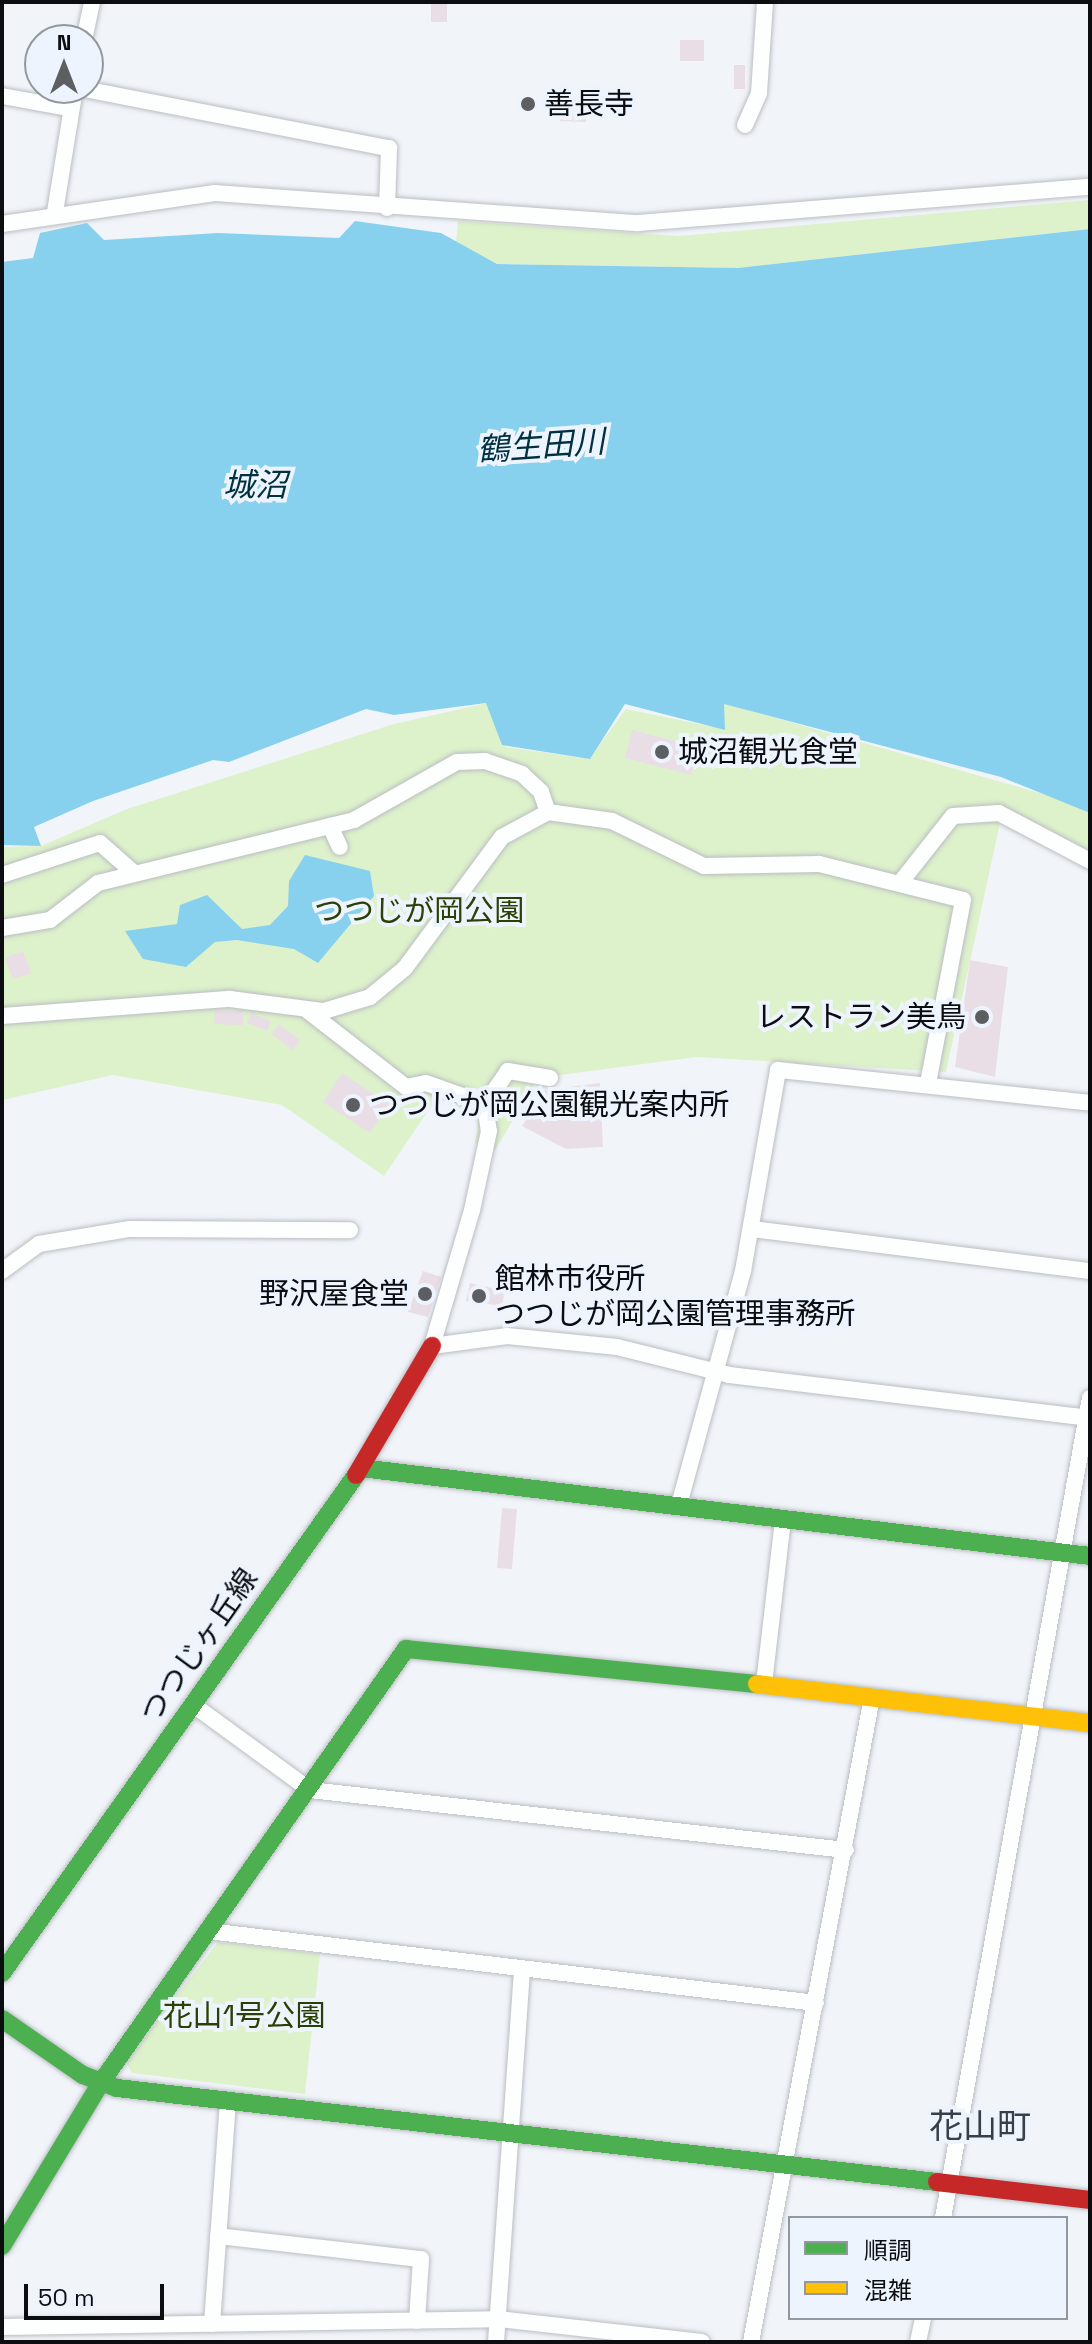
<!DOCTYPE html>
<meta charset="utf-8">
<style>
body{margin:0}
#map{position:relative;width:1092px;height:2344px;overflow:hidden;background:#f1f5fa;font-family:"Space Grotesk","Noto Sans JP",sans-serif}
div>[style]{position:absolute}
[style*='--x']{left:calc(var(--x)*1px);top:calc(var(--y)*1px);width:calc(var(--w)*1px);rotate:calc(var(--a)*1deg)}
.green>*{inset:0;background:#ddf1cb}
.water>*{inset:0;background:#87d1ef}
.building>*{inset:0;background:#eadee6}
.roads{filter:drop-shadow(0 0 2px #babdc1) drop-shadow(0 0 2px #babdc1)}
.street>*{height:16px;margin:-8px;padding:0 8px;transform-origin:8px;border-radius:8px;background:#fdfefe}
.fast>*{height:18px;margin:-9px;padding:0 9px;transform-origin:9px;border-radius:9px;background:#4caf50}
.slow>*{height:18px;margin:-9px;padding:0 9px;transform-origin:9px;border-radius:9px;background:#ffc107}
.jam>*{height:18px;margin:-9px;padding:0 9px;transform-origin:9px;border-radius:9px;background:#c62828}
.dots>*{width:22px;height:22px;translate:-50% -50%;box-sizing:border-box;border:4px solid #edf4fe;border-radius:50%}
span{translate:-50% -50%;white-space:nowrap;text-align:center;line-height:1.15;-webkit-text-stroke:8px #edf4fe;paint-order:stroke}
.poi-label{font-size:30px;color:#0b0d10}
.left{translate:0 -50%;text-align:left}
.right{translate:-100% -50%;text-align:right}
.park-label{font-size:30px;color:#2b4005}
.street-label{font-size:30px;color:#0b0d10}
.water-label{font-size:32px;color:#003141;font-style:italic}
.quarter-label{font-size:34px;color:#3a3f47}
.frame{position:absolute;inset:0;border:4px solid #0b0d10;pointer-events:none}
.legend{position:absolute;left:788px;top:2216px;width:280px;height:104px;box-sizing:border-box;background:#edf4fe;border:2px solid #93989f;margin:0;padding:10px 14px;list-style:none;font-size:24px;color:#0b0d10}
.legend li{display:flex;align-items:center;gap:16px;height:40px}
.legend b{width:40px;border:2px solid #93989f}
.north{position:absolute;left:24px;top:24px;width:80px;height:80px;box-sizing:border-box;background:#edf4fe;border:2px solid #93989f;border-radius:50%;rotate:0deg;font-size:22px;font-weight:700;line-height:32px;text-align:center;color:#0b0d10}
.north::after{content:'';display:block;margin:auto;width:28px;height:36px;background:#5c5e62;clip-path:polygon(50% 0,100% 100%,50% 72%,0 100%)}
.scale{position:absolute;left:24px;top:2284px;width:140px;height:36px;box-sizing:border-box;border:4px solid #0b0d10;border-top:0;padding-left:10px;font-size:24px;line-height:28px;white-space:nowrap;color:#0b0d10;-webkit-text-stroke:6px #edf4fe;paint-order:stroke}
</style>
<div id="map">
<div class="green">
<i style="clip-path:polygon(1090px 200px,1090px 229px,738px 268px,497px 264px,456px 242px,458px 221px,679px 236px)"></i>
<i style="clip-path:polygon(487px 703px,507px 747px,589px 759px,626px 709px,724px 729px,723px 703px,1075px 803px,1090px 813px,1090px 852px,1003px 809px,946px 1072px,696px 1057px,538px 1078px,495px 1150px,475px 1143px,479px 1118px,438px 1096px,384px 1176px,282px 1105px,113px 1075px,2px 1100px,2px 847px,41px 846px,127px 809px,394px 724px)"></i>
<i style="clip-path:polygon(218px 1942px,320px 1954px,305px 2094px,132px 2073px,126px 2062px)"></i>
</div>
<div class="water">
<i style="clip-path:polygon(355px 221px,441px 233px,497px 264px,738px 268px,1090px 229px,1090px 813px,1001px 777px,724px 704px,725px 730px,625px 704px,590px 759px,502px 745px,486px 703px,394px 715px,366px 709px,229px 762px,213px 760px,93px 801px,34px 827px,41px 846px,2px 845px,2px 262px,33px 258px,40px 233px,87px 223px,104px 240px,218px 233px,339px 238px)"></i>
<i style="clip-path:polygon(305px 855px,370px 871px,374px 896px,318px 963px,294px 949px,237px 940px,215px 942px,186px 967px,143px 959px,125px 931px,177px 924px,180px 905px,207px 895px,242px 929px,270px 925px,288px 906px,289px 881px)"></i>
</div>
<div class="building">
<i style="clip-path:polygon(431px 4px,447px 4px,447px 22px,431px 22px)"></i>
<i style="clip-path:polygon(680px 40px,704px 40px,704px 61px,680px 61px)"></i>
<i style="clip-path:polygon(734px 65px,745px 65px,745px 89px,734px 89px)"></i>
<i style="clip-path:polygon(560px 101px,587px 101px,586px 122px,560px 121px)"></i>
<i style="clip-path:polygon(632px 730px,699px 747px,691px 775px,625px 758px)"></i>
<i style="clip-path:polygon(23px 951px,31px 973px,13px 979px,5px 958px)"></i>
<i style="clip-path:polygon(970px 960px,1008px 967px,995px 1077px,955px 1067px)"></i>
<i style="clip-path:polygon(215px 1010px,243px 1011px,243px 1025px,214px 1024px)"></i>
<i style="clip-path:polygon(251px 1013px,271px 1021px,267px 1031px,247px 1023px)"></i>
<i style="clip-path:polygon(279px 1024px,300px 1040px,293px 1050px,271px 1034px)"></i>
<i style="clip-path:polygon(342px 1073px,389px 1104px,370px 1133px,323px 1102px)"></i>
<i style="clip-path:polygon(600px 1083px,603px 1147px,566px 1149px,522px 1126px,545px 1090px)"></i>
<i style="clip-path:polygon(423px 1271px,441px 1277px,428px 1317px,408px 1312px)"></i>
<i style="clip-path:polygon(470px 1283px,505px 1291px,502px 1306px,466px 1301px)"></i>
<i style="clip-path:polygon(502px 1508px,517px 1509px,512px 1569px,497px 1568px)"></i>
</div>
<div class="roads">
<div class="street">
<i style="--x:84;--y:40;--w:39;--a:-78"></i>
<i style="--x:79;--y:88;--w:316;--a:11"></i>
<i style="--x:389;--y:148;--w:60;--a:91.9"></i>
<i style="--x:2;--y:96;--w:68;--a:10.2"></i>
<i style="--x:745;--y:125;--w:35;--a:-66"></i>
<i style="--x:759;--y:93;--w:91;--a:-86.2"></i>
<i style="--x:55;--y:212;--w:126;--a:-80.8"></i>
<i style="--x:2;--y:224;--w:215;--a:-8.3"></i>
<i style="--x:215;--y:193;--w:424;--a:4.1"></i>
<i style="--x:638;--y:223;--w:453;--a:-4.6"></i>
<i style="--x:330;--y:826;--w:23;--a:65"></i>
<i style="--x:2;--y:875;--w:103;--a:-18.1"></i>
<i style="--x:100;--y:843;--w:45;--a:41.4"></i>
<i style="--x:900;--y:883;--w:85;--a:-51.7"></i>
<i style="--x:953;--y:816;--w:46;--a:-3.7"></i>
<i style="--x:999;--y:813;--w:103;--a:27.8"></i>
<i style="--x:2;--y:928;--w:49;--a:-9.5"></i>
<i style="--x:50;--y:920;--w:61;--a:-37.6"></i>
<i style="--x:98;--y:883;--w:264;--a:-13.8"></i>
<i style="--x:354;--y:820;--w:118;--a:-29.4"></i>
<i style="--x:457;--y:762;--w:28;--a:-2"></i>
<i style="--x:485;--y:761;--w:39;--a:19"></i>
<i style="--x:522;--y:774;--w:26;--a:43"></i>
<i style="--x:541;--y:792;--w:21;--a:71"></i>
<i style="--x:308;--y:1011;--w:124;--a:37.8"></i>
<i style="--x:406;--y:1087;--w:20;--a:-11"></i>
<i style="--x:426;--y:1083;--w:63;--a:19.6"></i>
<i style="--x:2;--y:1016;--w:229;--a:-4.3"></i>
<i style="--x:230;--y:999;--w:95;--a:7.3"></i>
<i style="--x:324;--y:1011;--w:48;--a:-16.9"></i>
<i style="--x:370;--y:997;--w:45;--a:-39.6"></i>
<i style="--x:405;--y:968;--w:163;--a:-53.5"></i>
<i style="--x:502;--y:837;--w:52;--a:-28.5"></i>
<i style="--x:548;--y:812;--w:65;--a:8"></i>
<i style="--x:612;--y:821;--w:102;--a:26.1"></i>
<i style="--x:704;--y:866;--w:115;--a:-1"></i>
<i style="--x:819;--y:864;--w:148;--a:14"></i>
<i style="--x:963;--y:900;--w:187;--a:100.8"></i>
<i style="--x:550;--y:1078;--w:43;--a:-170.5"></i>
<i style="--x:508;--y:1071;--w:40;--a:124.9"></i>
<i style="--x:485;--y:1104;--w:27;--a:82"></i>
<i style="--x:489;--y:1131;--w:81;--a:102.1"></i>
<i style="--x:472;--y:1210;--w:142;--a:106.4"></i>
<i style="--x:432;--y:1346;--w:76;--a:-7.6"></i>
<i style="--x:507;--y:1336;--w:111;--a:5.7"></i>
<i style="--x:617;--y:1347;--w:115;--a:14"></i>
<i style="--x:729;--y:1375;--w:364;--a:6.8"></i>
<i style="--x:752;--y:1229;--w:341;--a:7.1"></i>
<i style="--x:2;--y:1271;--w:46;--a:-36.1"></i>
<i style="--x:39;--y:1244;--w:92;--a:-9.4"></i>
<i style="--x:130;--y:1229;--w:220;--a:0.3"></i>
<i style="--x:679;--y:1505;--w:243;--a:-74.7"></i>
<i style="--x:743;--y:1271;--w:204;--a:-80.1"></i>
<i style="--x:778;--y:1070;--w:314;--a:6"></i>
<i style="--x:764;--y:1684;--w:165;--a:-83.4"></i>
<i style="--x:192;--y:1704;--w:146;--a:36.1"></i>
<i style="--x:310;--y:1790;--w:539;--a:6.39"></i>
<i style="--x:208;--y:1931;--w:612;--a:6.75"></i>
<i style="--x:943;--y:2218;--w:833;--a:-79.84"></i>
<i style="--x:218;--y:2236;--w:204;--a:6.5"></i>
<i style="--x:421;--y:2259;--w:62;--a:93.7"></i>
<i style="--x:212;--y:2324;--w:223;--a:-85.9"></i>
<i style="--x:2;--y:2327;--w:496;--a:-0.9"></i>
<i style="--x:498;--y:2319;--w:205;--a:6.4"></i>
<i style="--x:496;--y:2342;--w:374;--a:-86"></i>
<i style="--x:751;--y:2342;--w:656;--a:-79.37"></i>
<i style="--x:918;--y:2342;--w:25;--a:-78"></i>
</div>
<div class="fast">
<i style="--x:361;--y:1468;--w:734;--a:6.88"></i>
<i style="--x:2;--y:1973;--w:611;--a:-54.59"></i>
<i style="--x:2;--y:2019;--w:98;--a:34.7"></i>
<i style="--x:83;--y:2075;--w:36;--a:21"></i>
<i style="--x:117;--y:2088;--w:825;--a:6.54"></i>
<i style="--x:2;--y:2246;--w:189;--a:-58.8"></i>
<i style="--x:100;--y:2084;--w:532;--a:-54.88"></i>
<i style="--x:406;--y:1649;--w:353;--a:5.7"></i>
</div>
<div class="slow">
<i style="--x:757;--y:1684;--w:335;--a:6.7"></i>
</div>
<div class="jam">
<i style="--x:356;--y:1475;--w:150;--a:-59.5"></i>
<i style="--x:937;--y:2182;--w:154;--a:6.7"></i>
</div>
</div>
<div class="dots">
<i style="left:528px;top:104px;background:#5c5e62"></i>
<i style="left:662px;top:752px;background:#5c5e62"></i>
<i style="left:982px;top:1017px;background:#5c5e62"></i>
<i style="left:353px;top:1105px;background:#5c5e62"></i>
<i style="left:425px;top:1294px;background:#5c5e62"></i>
<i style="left:479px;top:1296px;background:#5c5e62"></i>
</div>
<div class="poi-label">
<span class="left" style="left:544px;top:104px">善長寺</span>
<span class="left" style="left:678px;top:752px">城沼観光食堂</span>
<span class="right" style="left:966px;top:1017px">レストラン美鳥</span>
<span class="left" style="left:369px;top:1105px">つつじが岡公園観光案内所</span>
<span class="left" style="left:495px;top:1296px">館林市役所<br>つつじが岡公園管理事務所</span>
<span class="right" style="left:409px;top:1294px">野沢屋食堂</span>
</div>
<div class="park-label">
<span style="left:419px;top:911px">つつじが岡公園</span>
<span style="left:244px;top:2016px">花山1号公園</span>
</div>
<div class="street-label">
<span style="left:199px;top:1646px;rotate:-55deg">つつじヶ丘線</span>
</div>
<div class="water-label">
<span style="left:541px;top:446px;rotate:-4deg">鶴生田川</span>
<span style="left:255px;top:485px">城沼</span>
</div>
<div class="quarter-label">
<span style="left:980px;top:2127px">花山町</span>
</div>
<div class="frame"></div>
<ul class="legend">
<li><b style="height:10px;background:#4caf50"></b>順調</li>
<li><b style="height:10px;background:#ffc107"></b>混雑</li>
</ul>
<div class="north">N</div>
<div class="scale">50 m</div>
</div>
